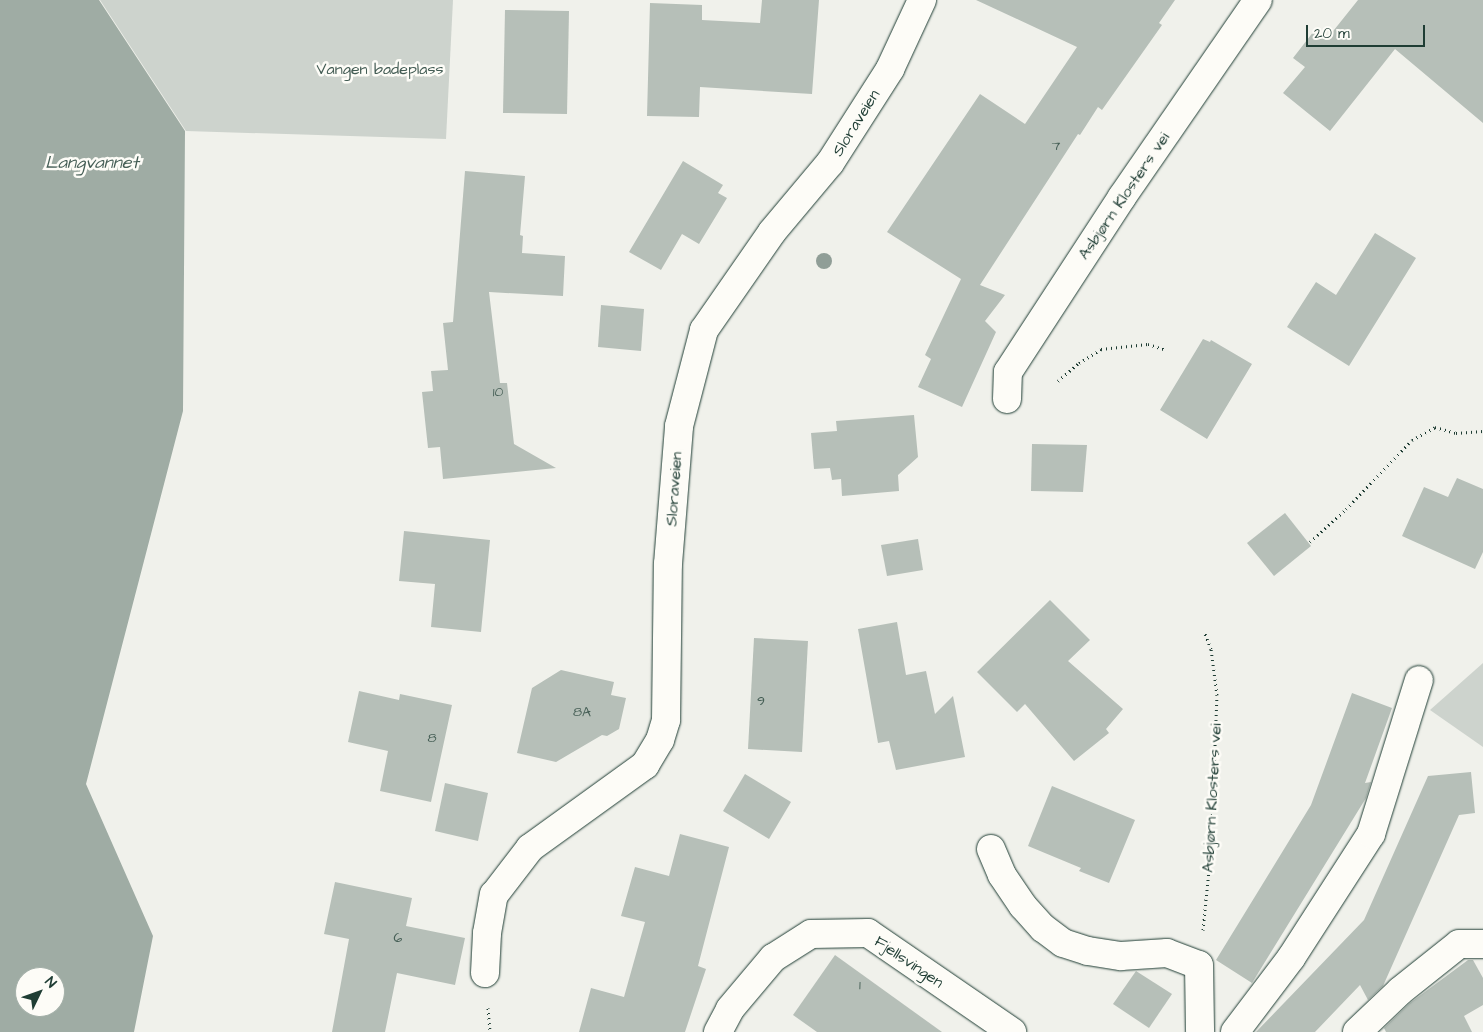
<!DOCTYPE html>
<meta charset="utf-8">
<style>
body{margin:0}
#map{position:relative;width:1483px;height:1032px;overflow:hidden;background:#f0f1eb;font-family:"Architects Daughter",sans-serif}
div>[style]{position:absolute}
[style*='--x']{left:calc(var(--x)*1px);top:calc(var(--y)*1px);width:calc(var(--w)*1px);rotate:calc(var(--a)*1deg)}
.green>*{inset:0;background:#cdd3cd}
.water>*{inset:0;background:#9faca4}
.building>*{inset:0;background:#b6bfb8}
.path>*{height:3px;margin-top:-1.5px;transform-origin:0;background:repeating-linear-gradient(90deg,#1f3d34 0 1px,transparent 0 5px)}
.roads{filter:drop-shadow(0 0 1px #1f3d34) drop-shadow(0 0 1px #1f3d34)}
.minor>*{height:28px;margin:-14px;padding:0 14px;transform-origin:14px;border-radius:14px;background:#fdfcf7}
.trees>*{width:16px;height:16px;margin:-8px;border-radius:50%;background:#909e97}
span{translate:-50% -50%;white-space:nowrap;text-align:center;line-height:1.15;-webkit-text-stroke:5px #fdfcf7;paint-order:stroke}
.number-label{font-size:14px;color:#455e55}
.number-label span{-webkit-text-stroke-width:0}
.park-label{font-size:16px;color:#425b53}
.street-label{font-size:16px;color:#1f3d34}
.water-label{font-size:18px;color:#455e56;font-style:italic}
.north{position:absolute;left:15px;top:967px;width:50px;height:50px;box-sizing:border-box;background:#fdfcf7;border:1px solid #a4b0a9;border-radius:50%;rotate:48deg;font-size:14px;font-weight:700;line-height:20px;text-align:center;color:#1f3d34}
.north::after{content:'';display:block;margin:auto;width:18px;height:22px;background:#1f3d34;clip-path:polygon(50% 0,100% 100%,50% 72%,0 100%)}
.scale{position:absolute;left:1306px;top:25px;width:119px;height:22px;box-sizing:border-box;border:2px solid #1f3d34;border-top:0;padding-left:6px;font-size:15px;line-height:18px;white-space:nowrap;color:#1f3d34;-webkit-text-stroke:4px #fdfcf7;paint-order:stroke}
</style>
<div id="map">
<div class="green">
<i style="clip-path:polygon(100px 0,453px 0,446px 139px,186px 131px)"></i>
<i style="clip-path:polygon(1483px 663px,1483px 747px,1430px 710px)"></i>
</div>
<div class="water">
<i style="clip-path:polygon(evenodd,0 0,99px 0,185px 131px,183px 411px,86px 784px,153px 936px,134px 1032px,0 1032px,0 0,25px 977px,55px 977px,55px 1007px,25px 1007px,25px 977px)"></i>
</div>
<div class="building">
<i style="clip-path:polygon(762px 0,819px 0,812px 94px,700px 87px,699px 117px,647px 116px,650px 3px,702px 5px,702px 20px,760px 23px)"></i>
<i style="clip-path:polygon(976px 0,1175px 0,1159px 23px,1162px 25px,1102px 110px,1098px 107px,1080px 135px,1078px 134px,980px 285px,1005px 295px,985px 321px,996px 332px,962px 407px,918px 387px,931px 359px,925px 355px,961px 279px,887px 232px,980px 94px,1025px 124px,1077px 47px)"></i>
<i style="clip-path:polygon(1358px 0,1483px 0,1483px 123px,1395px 49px,1330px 131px,1283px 93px,1305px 67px,1293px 58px,1314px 31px,1326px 40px)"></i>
<i style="clip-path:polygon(505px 10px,569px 11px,567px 114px,503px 113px)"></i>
<i style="clip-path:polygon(683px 161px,723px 185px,718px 193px,727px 198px,699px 244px,682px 234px,661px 270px,629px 252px)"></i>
<i style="clip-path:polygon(465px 171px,525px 176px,520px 235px,523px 236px,522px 253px,565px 256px,563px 296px,489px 292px,500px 383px,507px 383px,514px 444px,556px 468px,443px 479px,440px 447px,428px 448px,422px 392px,433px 391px,431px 371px,448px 370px,443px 323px,453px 322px)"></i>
<i style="clip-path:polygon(1375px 233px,1416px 258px,1349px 366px,1287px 327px,1316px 282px,1336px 295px)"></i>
<i style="clip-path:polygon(601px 305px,644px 309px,641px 351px,598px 347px)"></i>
<i style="clip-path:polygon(1203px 339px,1210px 342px,1211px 340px,1252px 364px,1207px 439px,1160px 410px)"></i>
<i style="clip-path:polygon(914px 415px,918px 457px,898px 475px,899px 491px,842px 496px,841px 479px,832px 480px,830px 468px,814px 469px,811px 433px,837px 431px,836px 421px)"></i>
<i style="clip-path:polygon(1032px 444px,1087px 445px,1083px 492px,1031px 491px)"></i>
<i style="clip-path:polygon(1457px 478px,1483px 489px,1483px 552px,1475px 569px,1402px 536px,1424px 487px,1448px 497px)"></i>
<i style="clip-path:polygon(1285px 513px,1311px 546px,1274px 576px,1247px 543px)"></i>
<i style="clip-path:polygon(404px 531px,490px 540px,481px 632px,431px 627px,435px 584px,399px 581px)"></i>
<i style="clip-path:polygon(918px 539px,923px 570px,887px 576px,881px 545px)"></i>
<i style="clip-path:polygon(1050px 600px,1090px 640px,1068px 661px,1123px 709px,1106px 729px,1109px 733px,1074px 761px,1025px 704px,1017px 712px,977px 672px)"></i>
<i style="clip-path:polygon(897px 622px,906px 675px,926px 671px,935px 714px,953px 696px,965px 757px,896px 770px,889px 741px,878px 743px,858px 629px)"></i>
<i style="clip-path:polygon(754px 638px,808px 641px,802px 752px,748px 749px)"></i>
<i style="clip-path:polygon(561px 670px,614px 682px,611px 695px,626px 698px,619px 729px,607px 736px,602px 735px,556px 762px,517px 753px,532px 688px)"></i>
<i style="clip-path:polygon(359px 691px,399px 700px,400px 694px,452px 705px,431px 802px,380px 791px,388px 751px,348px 742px)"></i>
<i style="clip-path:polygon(1352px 693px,1392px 708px,1365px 783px,1371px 782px,1366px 798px,1252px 983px,1216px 960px,1311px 805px)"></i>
<i style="clip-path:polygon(1471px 772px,1475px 813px,1459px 815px,1383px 986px,1368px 1000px,1360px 985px,1315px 1032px,1256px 1032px,1364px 920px,1428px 776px)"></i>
<i style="clip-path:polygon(745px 774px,791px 802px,769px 839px,723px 811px)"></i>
<i style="clip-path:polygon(445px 783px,488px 793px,478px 841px,435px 831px)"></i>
<i style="clip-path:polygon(1052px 786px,1135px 820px,1109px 883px,1079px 871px,1081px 868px,1028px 846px)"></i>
<i style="clip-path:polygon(680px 834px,729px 847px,698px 966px,706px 969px,685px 1032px,579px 1032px,591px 988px,624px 997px,645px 922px,621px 916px,635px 867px,669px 876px)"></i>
<i style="clip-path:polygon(335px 882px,412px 898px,406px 926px,465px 938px,455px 985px,397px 973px,385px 1032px,332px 1032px,349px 939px,324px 934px)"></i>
<i style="clip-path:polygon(835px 955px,942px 1032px,817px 1032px,793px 1015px)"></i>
<i style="clip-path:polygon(1468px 960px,1473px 960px,1483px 978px,1483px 1005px,1464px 1016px,1472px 1032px,1386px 1032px,1384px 1028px,1410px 1003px)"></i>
<i style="clip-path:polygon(1136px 971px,1172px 994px,1149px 1028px,1113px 1004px)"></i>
</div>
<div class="path">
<i style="--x:1058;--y:381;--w:28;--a:-41"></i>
<i style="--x:1079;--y:363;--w:26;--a:-32"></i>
<i style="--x:1101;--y:349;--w:47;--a:-6.1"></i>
<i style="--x:1148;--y:344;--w:19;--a:18"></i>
<i style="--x:1310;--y:542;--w:49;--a:-42.5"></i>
<i style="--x:1346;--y:509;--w:95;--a:-46.3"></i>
<i style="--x:1412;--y:440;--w:26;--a:-29"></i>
<i style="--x:1435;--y:427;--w:22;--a:16"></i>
<i style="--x:1456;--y:433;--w:27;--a:-4"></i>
<i style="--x:1203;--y:930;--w:80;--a:-84.3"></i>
<i style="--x:1211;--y:850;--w:155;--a:-87.8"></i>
<i style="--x:1217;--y:695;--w:46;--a:-97.4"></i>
<i style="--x:1211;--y:649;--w:17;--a:-111"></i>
<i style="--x:488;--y:1008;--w:24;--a:85"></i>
</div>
<div class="roads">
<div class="minor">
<i style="--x:1007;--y:399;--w:27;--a:-88"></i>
<i style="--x:1008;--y:372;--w:209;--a:-56.9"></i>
<i style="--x:1122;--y:197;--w:239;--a:-55.4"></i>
<i style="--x:991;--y:849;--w:28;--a:67"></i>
<i style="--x:1002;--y:875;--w:37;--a:56"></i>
<i style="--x:1023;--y:906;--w:30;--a:48"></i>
<i style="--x:1043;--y:928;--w:25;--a:37"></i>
<i style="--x:1063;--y:943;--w:26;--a:18"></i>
<i style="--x:1088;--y:951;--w:33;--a:9"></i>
<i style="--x:1121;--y:956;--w:46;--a:-3.7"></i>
<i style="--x:1167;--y:953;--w:34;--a:21"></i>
<i style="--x:1199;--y:965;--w:67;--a:89.1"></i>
<i style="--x:485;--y:973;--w:40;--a:-87.1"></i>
<i style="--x:487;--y:933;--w:39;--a:-80"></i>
<i style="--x:494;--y:895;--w:59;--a:-52.5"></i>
<i style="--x:530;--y:848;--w:142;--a:-35.8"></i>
<i style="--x:645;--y:765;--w:29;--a:-59"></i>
<i style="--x:660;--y:740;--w:21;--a:-73"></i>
<i style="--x:666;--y:720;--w:156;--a:-89.3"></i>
<i style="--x:668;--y:564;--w:138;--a:-85.4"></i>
<i style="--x:679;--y:426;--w:99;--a:-75.4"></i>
<i style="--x:704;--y:330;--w:119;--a:-55.2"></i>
<i style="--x:772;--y:232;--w:90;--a:-50"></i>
<i style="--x:830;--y:163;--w:112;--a:-57.4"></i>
<i style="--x:890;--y:69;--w:76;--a:-65.1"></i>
<i style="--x:718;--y:1032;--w:26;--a:-62"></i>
<i style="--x:730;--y:1009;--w:67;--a:-49.9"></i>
<i style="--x:773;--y:958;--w:45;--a:-32.3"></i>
<i style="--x:811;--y:934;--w:57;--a:-1"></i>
<i style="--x:868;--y:933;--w:175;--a:34.5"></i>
<i style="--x:1235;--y:1032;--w:93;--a:-52.9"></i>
<i style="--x:1291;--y:958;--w:148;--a:-57.2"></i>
<i style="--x:1371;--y:834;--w:161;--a:-72.7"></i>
<i style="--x:1357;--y:1032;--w:59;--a:-43.6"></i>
<i style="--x:1400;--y:991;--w:75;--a:-38.5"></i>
<i style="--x:1459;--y:944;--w:24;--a:0"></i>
</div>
</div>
<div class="trees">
<i style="left:824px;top:261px"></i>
</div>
<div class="number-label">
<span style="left:1056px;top:146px">7</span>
<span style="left:498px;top:392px">10</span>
<span style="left:761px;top:701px">9</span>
<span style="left:582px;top:712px">8A</span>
<span style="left:432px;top:738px">8</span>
<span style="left:398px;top:938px">6</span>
<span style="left:860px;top:985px">1</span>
</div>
<div class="park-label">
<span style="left:380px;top:69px">Vangen badeplass</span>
</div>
<div class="street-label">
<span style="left:856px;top:123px;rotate:-58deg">Sloraveien</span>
<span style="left:1124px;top:196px;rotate:-56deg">Asbjørn Klosters vei</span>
<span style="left:674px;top:489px;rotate:-86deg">Sloraveien</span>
<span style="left:1212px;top:798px;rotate:-87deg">Asbjørn Klosters vei</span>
<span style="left:909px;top:962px;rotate:34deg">Fjellsvingen</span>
</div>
<div class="water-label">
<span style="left:92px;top:163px">Langvannet</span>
</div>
<div class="north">N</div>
<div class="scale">20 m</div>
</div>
